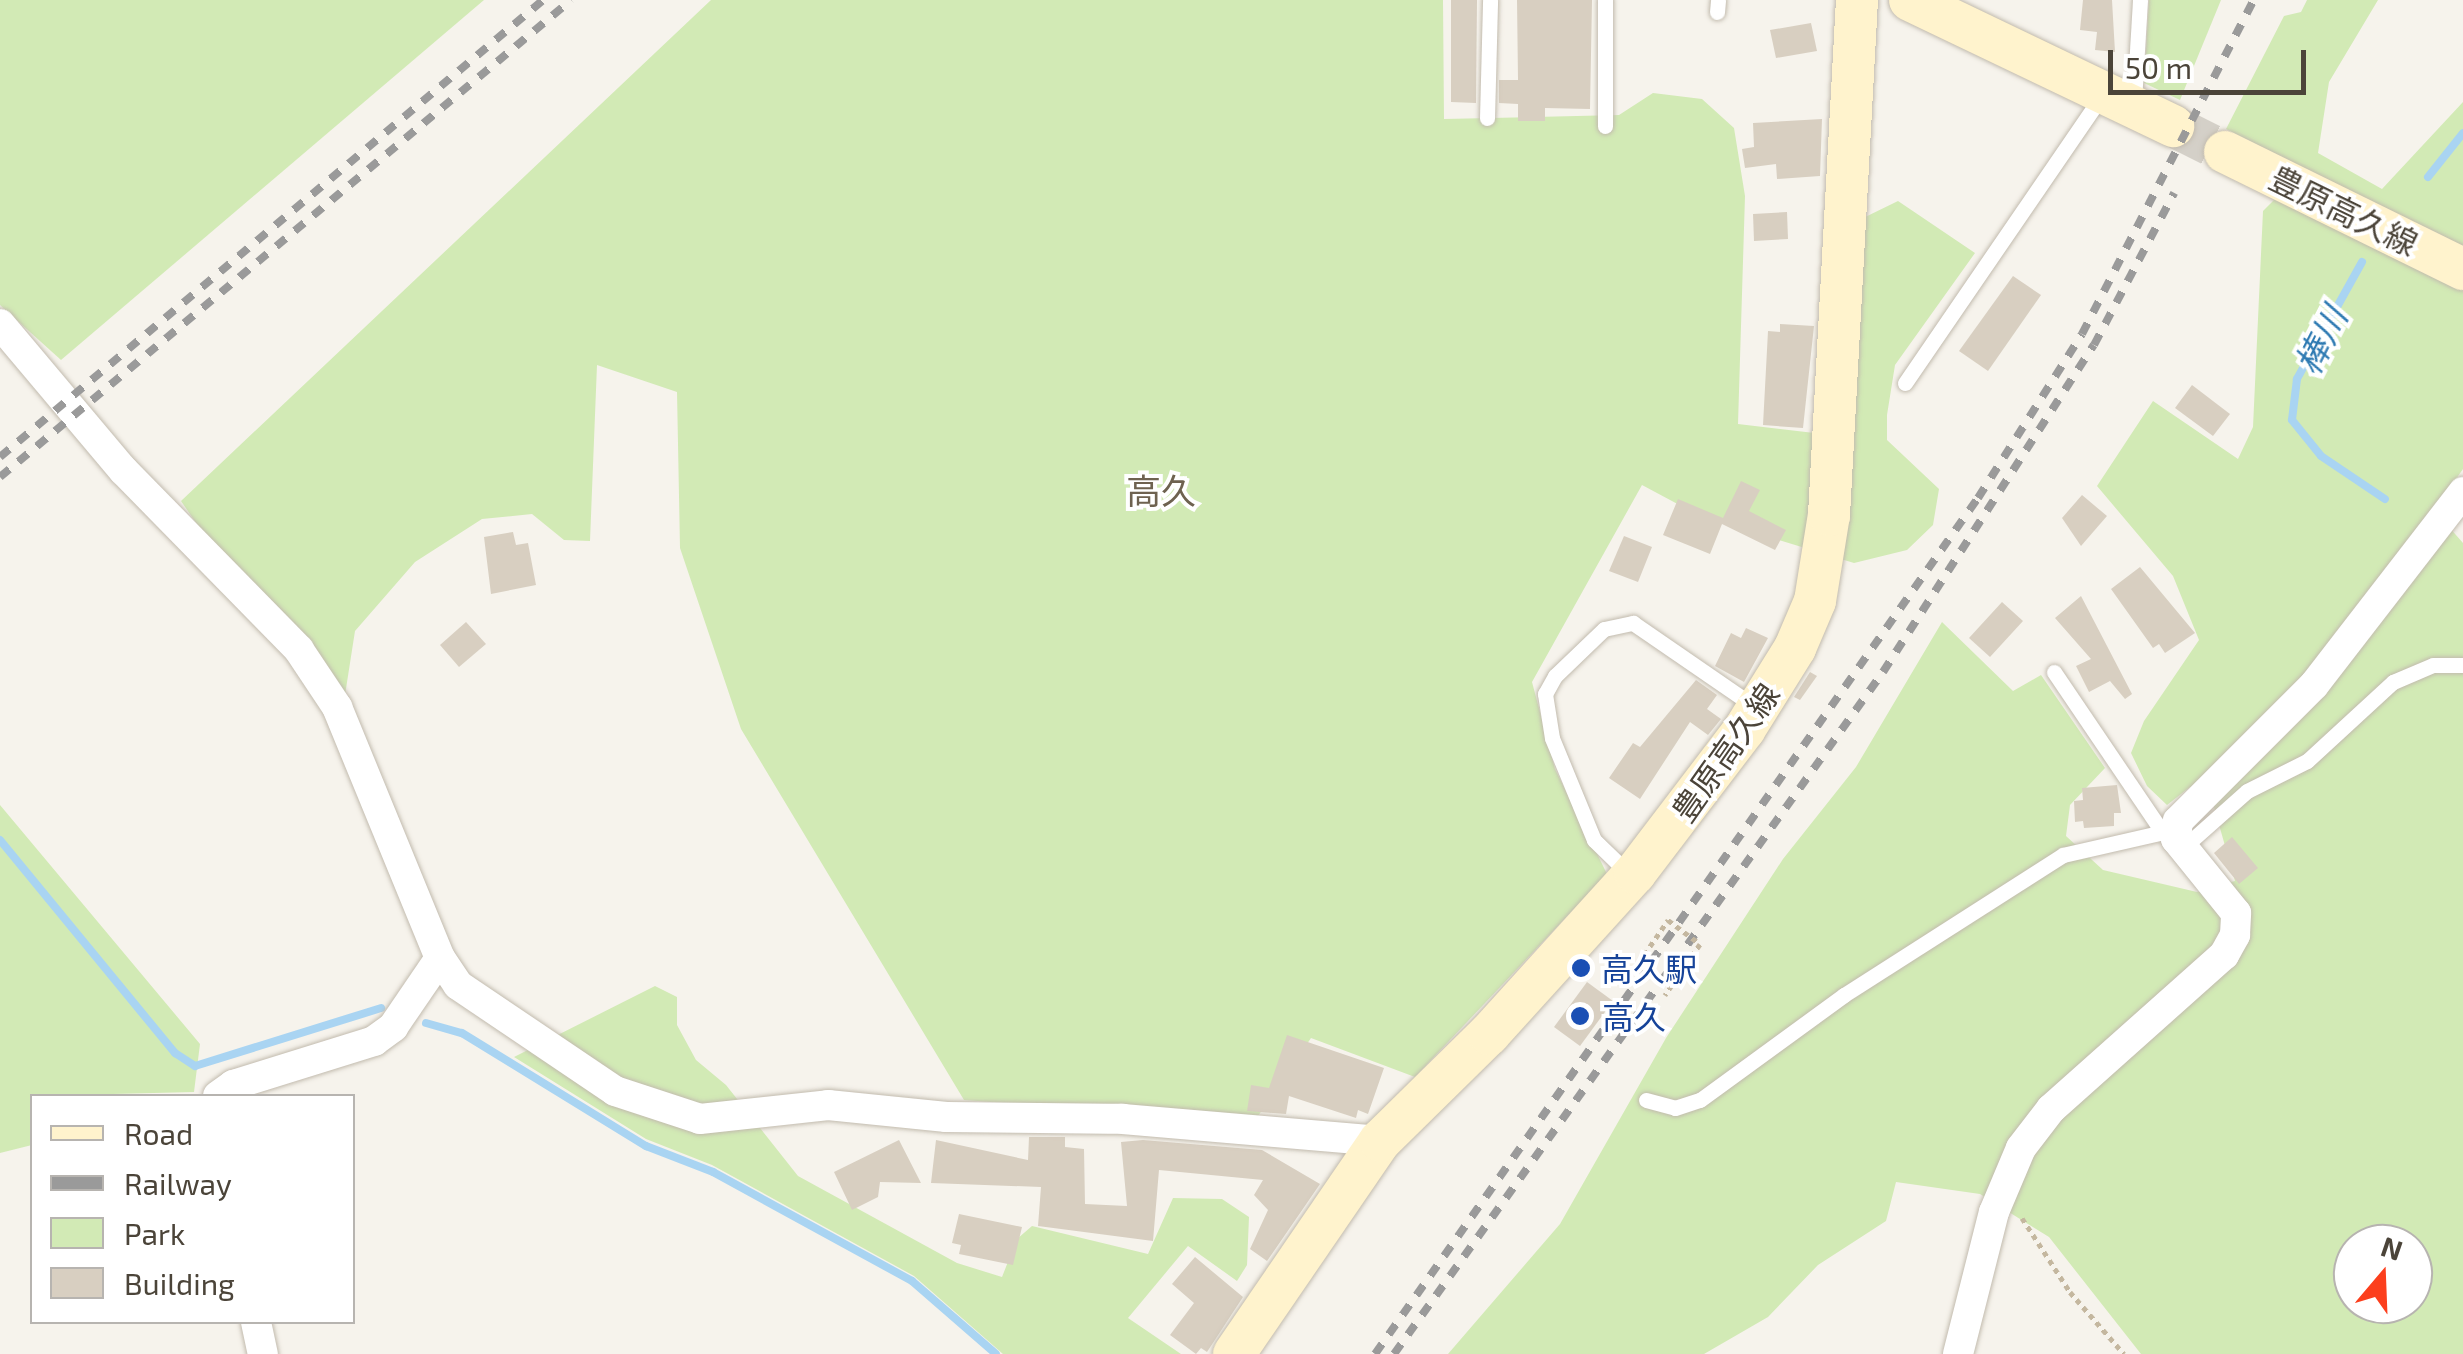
<!DOCTYPE html>
<meta charset="utf-8">
<style>
body{margin:0}
#map{position:relative;width:2463px;height:1354px;overflow:hidden;background:#f6f3ec;font-family:"Exo 2","Noto Sans JP",sans-serif}
div>[style]{position:absolute}
[style*='--x']{left:calc(var(--x)*1px);top:calc(var(--y)*1px);width:calc(var(--w)*1px);rotate:calc(var(--a)*1deg)}
.green>*{inset:0;background:#d2eab5}
.stream>*{height:8px;margin:-4px;padding:0 4px;transform-origin:4px;border-radius:4px;background:#a9d4f2}
.building>*{inset:0;background:#d8cfc1}
.secondary-tunnel>*{height:42px;margin-top:-21px;transform-origin:0;background:repeating-linear-gradient(90deg,#d4d0c8 0 42px,transparent 0 63px)}
.path>*{height:5px;margin-top:-2.5px;transform-origin:0;background:repeating-linear-gradient(90deg,#c4b79f 0 5px,transparent 0 10px)}
.roads{filter:drop-shadow(0 0 2px #c2bbae) drop-shadow(0 0 2px #c2bbae)}
.service>*{height:15px;margin:-7.5px;padding:0 7.5px;transform-origin:7.5px;border-radius:7.5px;background:#fff}
.minor>*{height:30px;margin:-15px;padding:0 15px;transform-origin:15px;border-radius:15px;background:#fff}
.secondary>*{height:42px;margin:-21px;padding:0 21px;transform-origin:21px;border-radius:21px;background:#fff3cd}
.rail>*{height:8px;margin-top:-4px;transform-origin:0;background:repeating-linear-gradient(90deg,#9a9a9a 0 12px,transparent 0 24px)}
.path-bridge>*{height:5px;margin-top:-2.5px;transform-origin:0;background:repeating-linear-gradient(90deg,#c4b79f 0 5px,transparent 0 10px)}
.dots>*{width:28px;height:28px;translate:-50% -50%;box-sizing:border-box;border:5px solid #fff;border-radius:50%}
span{translate:-50% -50%;white-space:nowrap;text-align:center;line-height:1.15;-webkit-text-stroke:8px #fff;paint-order:stroke}
.street-label{font-size:32px;color:#4b4439}
.transit-label{font-size:32px;color:#164399}
.left{translate:0 -50%;text-align:left}
.water-label{font-size:35px;color:#2e7ab2;font-style:italic}
.neighbourhood-label{font-size:35px;color:#6e6250}
.legend{position:absolute;left:30px;top:1094px;width:325px;height:230px;box-sizing:border-box;background:#fff;border:2px solid #b7b4b0;margin:0;padding:12px 18px;list-style:none;font-size:30px;color:#4b4439}
.legend li{display:flex;align-items:center;gap:20px;height:50px}
.legend b{width:50px;border:2px solid #b7b4b0}
.north{position:absolute;left:2333px;top:1224px;width:100px;height:100px;box-sizing:border-box;background:#fff;border:2px solid #b7b4b0;border-radius:50%;rotate:19deg;font-size:28px;font-weight:700;line-height:40px;text-align:center;color:#4b4439}
.north::after{content:'';display:block;margin:auto;width:35px;height:45px;background:#fc3f1d;clip-path:polygon(50% 0,100% 100%,50% 72%,0 100%)}
.scale{position:absolute;left:2108px;top:50px;width:198px;height:45px;box-sizing:border-box;border:5px solid #4b4439;border-top:0;padding-left:12px;font-size:30px;line-height:35px;white-space:nowrap;color:#4b4439;-webkit-text-stroke:8px #fff;paint-order:stroke}
</style>
<div id="map">
<div class="green">
<i style="clip-path:polygon(0 0,484px 0,61px 360px,0 305px)"></i>
<i style="clip-path:polygon(711px 0,1443px 0,1444px 119px,1619px 115px,1653px 93px,1702px 99px,1734px 128px,1745px 196px,1738px 424px,1840px 436px,1855px 222px,1898px 201px,1975px 253px,1895px 365px,1887px 415px,1887px 440px,1939px 489px,1933px 525px,1907px 550px,1854px 563px,1700px 516px,1642px 485px,1532px 682px,1555px 769px,1607px 874px,1415px 1077px,1311px 1038px,1254px 1122px,964px 1100px,741px 729px,680px 548px,677px 392px,597px 365px,590px 541px,564px 540px,532px 514px,482px 519px,415px 562px,355px 631px,345px 695px,297px 670px,181px 501px)"></i>
<i style="clip-path:polygon(2149px 0,2221px 0,2180px 100px,2144px 83px)"></i>
<i style="clip-path:polygon(2307px 0,2378px 0,2329px 82px,2318px 153px,2382px 189px,2463px 102px,2463px 249px,2226px 129px,2284px 16px,2301px 12px)"></i>
<i style="clip-path:polygon(evenodd,2281px 193px,2463px 285px,2463px 469px,2434px 510px,2463px 543px,2463px 1354px,2141px 1354px,2049px 1237px,1980px 1194px,1896px 1182px,1886px 1221px,1818px 1265px,1768px 1317px,1704px 1354px,1448px 1354px,1560px 1224px,1666px 1038px,1783px 859px,1856px 767px,1942px 622px,2013px 691px,2041px 675px,2105px 768px,2070px 805px,2066px 836px,2103px 870px,2197px 892px,2235px 881px,2212px 800px,2190px 787px,2167px 805px,2147px 786px,2131px 753px,2144px 721px,2199px 640px,2173px 576px,2097px 486px,2153px 401px,2238px 459px,2253px 427px,2263px 211px,2281px 193px,2353px 1244px,2413px 1244px,2413px 1304px,2353px 1304px,2353px 1244px)"></i>
<i style="clip-path:polygon(0 805px,200px 1044px,194px 1092px,32px 1096px,32px 1145px,0 1153px)"></i>
<i style="clip-path:polygon(655px 986px,677px 997px,677px 1025px,696px 1060px,726px 1085px,798px 1176px,957px 1263px,1002px 1277px,1017px 1239px,1032px 1226px,1148px 1254px,1173px 1198px,1222px 1199px,1249px 1217px,1247px 1265px,1237px 1281px,1188px 1246px,1128px 1318px,1181px 1354px,1003px 1354px,914px 1276px,712px 1165px,646px 1139px,514px 1057px)"></i>
</div>
<div class="stream">
<i style="--x:2428;--y:177;--w:56;--a:-51.5"></i>
<i style="--x:2362;--y:262;--w:134;--a:119.1"></i>
<i style="--x:2297;--y:379;--w:41;--a:97"></i>
<i style="--x:2292;--y:420;--w:46;--a:51.1"></i>
<i style="--x:2321;--y:456;--w:77;--a:33.9"></i>
<i style="--x:0;--y:840;--w:276;--a:50.6"></i>
<i style="--x:175;--y:1053;--w:24;--a:33"></i>
<i style="--x:195;--y:1066;--w:195;--a:-17.3"></i>
<i style="--x:426;--y:1023;--w:37;--a:16"></i>
<i style="--x:462;--y:1033;--w:216;--a:31.6"></i>
<i style="--x:646;--y:1146;--w:72;--a:21.2"></i>
<i style="--x:713;--y:1172;--w:227;--a:28.7"></i>
<i style="--x:912;--y:1281;--w:111;--a:41"></i>
</div>
<div class="building">
<i style="clip-path:polygon(1451px 0,1477px 0,1476px 103px,1451px 102px)"></i>
<i style="clip-path:polygon(1517px 0,1592px 0,1590px 109px,1545px 108px,1545px 121px,1518px 121px,1518px 104px,1499px 103px,1499px 80px,1518px 80px)"></i>
<i style="clip-path:polygon(2083px 0,2112px 0,2115px 52px,2095px 50px,2097px 32px,2080px 30px)"></i>
<i style="clip-path:polygon(1811px 23px,1817px 51px,1776px 58px,1770px 30px)"></i>
<i style="clip-path:polygon(1822px 119px,1820px 176px,1777px 179px,1776px 164px,1745px 168px,1742px 149px,1754px 147px,1753px 123px)"></i>
<i style="clip-path:polygon(1787px 212px,1788px 239px,1754px 241px,1753px 214px)"></i>
<i style="clip-path:polygon(2013px 276px,2041px 295px,1988px 371px,1959px 351px)"></i>
<i style="clip-path:polygon(1780px 324px,1814px 326px,1803px 428px,1763px 425px,1768px 331px,1780px 332px)"></i>
<i style="clip-path:polygon(2192px 385px,2230px 414px,2213px 436px,2175px 408px)"></i>
<i style="clip-path:polygon(1741px 481px,1760px 490px,1749px 511px,1786px 530px,1775px 550px,1722px 524px,1710px 554px,1663px 535px,1678px 499px,1723px 518px)"></i>
<i style="clip-path:polygon(2082px 495px,2107px 516px,2081px 546px,2062px 518px)"></i>
<i style="clip-path:polygon(513px 532px,516px 545px,528px 543px,536px 585px,491px 594px,484px 537px)"></i>
<i style="clip-path:polygon(1624px 536px,1652px 547px,1638px 582px,1609px 571px)"></i>
<i style="clip-path:polygon(2140px 567px,2195px 633px,2165px 653px,2159px 644px,2153px 648px,2111px 589px)"></i>
<i style="clip-path:polygon(2081px 596px,2132px 694px,2125px 699px,2110px 681px,2089px 692px,2076px 666px,2091px 659px,2055px 618px)"></i>
<i style="clip-path:polygon(2002px 602px,2023px 621px,1990px 657px,1969px 638px)"></i>
<i style="clip-path:polygon(466px 622px,486px 644px,459px 667px,440px 645px)"></i>
<i style="clip-path:polygon(1746px 628px,1768px 638px,1744px 682px,1715px 666px,1731px 633px,1741px 638px)"></i>
<i style="clip-path:polygon(1810px 672px,1817px 676px,1800px 700px,1794px 697px)"></i>
<i style="clip-path:polygon(1696px 680px,1717px 695px,1707px 709px,1721px 719px,1708px 735px,1690px 722px,1640px 799px,1609px 778px,1633px 743px,1640px 747px)"></i>
<i style="clip-path:polygon(2117px 785px,2121px 813px,2114px 813px,2114px 826px,2084px 828px,2083px 821px,2075px 822px,2074px 801px,2083px 800px,2082px 788px)"></i>
<i style="clip-path:polygon(2232px 837px,2258px 868px,2239px 884px,2214px 853px)"></i>
<i style="clip-path:polygon(1587px 982px,1613px 1001px,1580px 1046px,1554px 1027px)"></i>
<i style="clip-path:polygon(1287px 1035px,1384px 1068px,1368px 1114px,1358px 1110px,1356px 1118px,1289px 1096px,1286px 1114px,1247px 1111px,1251px 1085px,1269px 1088px)"></i>
<i style="clip-path:polygon(1029px 1137px,1065px 1137px,1065px 1147px,1084px 1149px,1085px 1204px,1127px 1206px,1121px 1142px,1143px 1140px,1262px 1150px,1320px 1184px,1267px 1261px,1250px 1249px,1268px 1210px,1254px 1195px,1263px 1180px,1159px 1170px,1153px 1241px,1038px 1226px,1041px 1187px,931px 1183px,936px 1140px,1028px 1160px)"></i>
<i style="clip-path:polygon(899px 1140px,921px 1183px,880px 1182px,878px 1197px,852px 1210px,834px 1172px)"></i>
<i style="clip-path:polygon(959px 1214px,1022px 1227px,1013px 1265px,959px 1254px,961px 1245px,952px 1243px)"></i>
<i style="clip-path:polygon(1195px 1257px,1243px 1297px,1207px 1352px,1201px 1348px,1196px 1354px,1170px 1335px,1194px 1303px,1172px 1284px)"></i>
</div>
<div class="secondary-tunnel">
<i style="--x:2173;--y:126;--w:58;--a:26.6"></i>
</div>
<div class="path">
<i style="--x:2022;--y:1218;--w:88;--a:57"></i>
<i style="--x:2070;--y:1292;--w:82;--a:48.9"></i>
</div>
<div class="roads">
<div class="service">
<i style="--x:1717;--y:12;--w:12;--a:-85"></i>
<i style="--x:2134;--y:101;--w:101;--a:-86.6"></i>
<i style="--x:1487;--y:118;--w:118;--a:-88.5"></i>
<i style="--x:1605;--y:126;--w:126;--a:-90"></i>
<i style="--x:1905;--y:383;--w:347;--a:-55.6"></i>
<i style="--x:2054;--y:672;--w:194;--a:55.9"></i>
<i style="--x:2184;--y:847;--w:84;--a:-41.6"></i>
<i style="--x:2247;--y:791;--w:67;--a:-26.6"></i>
<i style="--x:2307;--y:761;--w:117;--a:-42.6"></i>
<i style="--x:2393;--y:682;--w:43;--a:-23"></i>
<i style="--x:2433;--y:665;--w:30;--a:0"></i>
<i style="--x:1629;--y:874;--w:49;--a:-135.8"></i>
<i style="--x:1594;--y:840;--w:110;--a:-112.4"></i>
<i style="--x:1552;--y:738;--w:45;--a:-99"></i>
<i style="--x:1545;--y:694;--w:21;--a:-61"></i>
<i style="--x:1555;--y:676;--w:68;--a:-43.8"></i>
<i style="--x:1604;--y:629;--w:30;--a:-12"></i>
<i style="--x:1633;--y:623;--w:148;--a:34.5"></i>
<i style="--x:1646;--y:1100;--w:30;--a:15"></i>
<i style="--x:1675;--y:1108;--w:26;--a:-18"></i>
<i style="--x:1700;--y:1100;--w:178;--a:-36.1"></i>
<i style="--x:1844;--y:995;--w:260;--a:-32.6"></i>
<i style="--x:2063;--y:855;--w:112;--a:-12.9"></i>
</div>
<div class="minor">
<i style="--x:0;--y:324;--w:192;--a:49.9"></i>
<i style="--x:124;--y:471;--w:250;--a:45.6"></i>
<i style="--x:299;--y:650;--w:69;--a:56.3"></i>
<i style="--x:337;--y:707;--w:271;--a:67.7"></i>
<i style="--x:440;--y:958;--w:32;--a:56"></i>
<i style="--x:458;--y:985;--w:189;--a:34"></i>
<i style="--x:615;--y:1091;--w:89;--a:18.2"></i>
<i style="--x:700;--y:1119;--w:129;--a:-6.2"></i>
<i style="--x:828;--y:1105;--w:119;--a:5.8"></i>
<i style="--x:946;--y:1117;--w:177;--a:0.6"></i>
<i style="--x:1123;--y:1119;--w:258;--a:4.9"></i>
<i style="--x:218;--y:1096;--w:19;--a:-36"></i>
<i style="--x:233;--y:1085;--w:148;--a:-17.3"></i>
<i style="--x:374;--y:1041;--w:24;--a:-36"></i>
<i style="--x:393;--y:1027;--w:83;--a:-55.7"></i>
<i style="--x:256;--y:1322;--w:33;--a:78"></i>
<i style="--x:1958;--y:1354;--w:146;--a:-75.8"></i>
<i style="--x:1994;--y:1212;--w:69;--a:-67.1"></i>
<i style="--x:2021;--y:1148;--w:49;--a:-52.4"></i>
<i style="--x:2051;--y:1109;--w:232;--a:-41.7"></i>
<i style="--x:2224;--y:955;--w:23;--a:-61"></i>
<i style="--x:2235;--y:935;--w:22;--a:-87"></i>
<i style="--x:2236;--y:913;--w:95;--a:-129"></i>
<i style="--x:2176;--y:839;--w:18;--a:-84"></i>
<i style="--x:2178;--y:821;--w:192;--a:-45"></i>
<i style="--x:2314;--y:685;--w:244;--a:-52.3"></i>
</div>
<div class="secondary">
<i style="--x:1910;--y:0;--w:292;--a:25.6"></i>
<i style="--x:2225;--y:152;--w:265;--a:26.2"></i>
<i style="--x:1234;--y:1354;--w:258;--a:-55.6"></i>
<i style="--x:1380;--y:1141;--w:153;--a:-44.5"></i>
<i style="--x:1489;--y:1034;--w:217;--a:-47.8"></i>
<i style="--x:1635;--y:873;--w:180;--a:-52.7"></i>
<i style="--x:1744;--y:730;--w:97;--a:-58.1"></i>
<i style="--x:1795;--y:648;--w:51;--a:-66.9"></i>
<i style="--x:1815;--y:601;--w:87;--a:-80.8"></i>
<i style="--x:1829;--y:515;--w:516;--a:-86.89"></i>
</div>
</div>
<div class="rail">
<i style="--x:0;--y:457;--w:710;--a:-40.08"></i>
<i style="--x:0;--y:477;--w:744;--a:-39.87"></i>
<i style="--x:1375;--y:1354;--w:1047;--a:-54.84"></i>
<i style="--x:1978;--y:498;--w:194;--a:-57.6"></i>
<i style="--x:2082;--y:334;--w:376;--a:-62.8"></i>
<i style="--x:1394;--y:1354;--w:839;--a:-54.36"></i>
<i style="--x:1883;--y:672;--w:389;--a:-57.2"></i>
<i style="--x:2094;--y:345;--w:172;--a:-62.2"></i>
</div>
<div class="path-bridge">
<i style="--x:1633;--y:971;--w:62;--a:-55.5"></i>
<i style="--x:1668;--y:920;--w:40;--a:37"></i>
<i style="--x:1700;--y:944;--w:62;--a:124.5"></i>
</div>
<div class="dots">
<i style="left:1581px;top:968px;background:#1a4fb4"></i>
<i style="left:1580px;top:1016px;background:#1a4fb4"></i>
</div>
<div class="street-label">
<span style="left:2344px;top:210px;rotate:26deg">豊原高久線</span>
<span style="left:1725px;top:752px;rotate:-55deg">豊原高久線</span>
</div>
<div class="transit-label">
<span class="left" style="left:1601px;top:968px">高久駅</span>
<span class="left" style="left:1602px;top:1016px">高久</span>
</div>
<div class="water-label">
<span style="left:2320px;top:340px;rotate:-63deg">棒川</span>
</div>
<div class="neighbourhood-label">
<span style="left:1161px;top:490px">高久</span>
</div>
<ul class="legend">
<li><b style="height:12px;background:#fff3cd"></b>Road</li>
<li><b style="height:12px;background:#9a9a9a"></b>Railway</li>
<li><b style="height:28px;background:#d2eab5"></b>Park</li>
<li><b style="height:28px;background:#d8cfc1"></b>Building</li>
</ul>
<div class="north">N</div>
<div class="scale">50 m</div>
</div>
